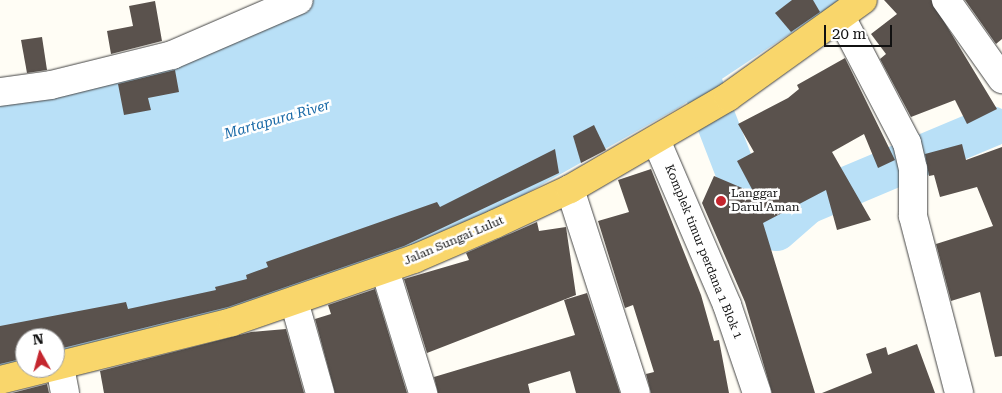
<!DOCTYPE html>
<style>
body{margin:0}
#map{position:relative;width:1002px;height:393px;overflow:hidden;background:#fffdf5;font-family:"Roboto Serif",serif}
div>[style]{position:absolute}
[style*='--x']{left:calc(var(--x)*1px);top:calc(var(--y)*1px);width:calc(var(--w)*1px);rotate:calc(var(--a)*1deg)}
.water>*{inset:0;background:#b9e0f7}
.river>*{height:41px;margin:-20.5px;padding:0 20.5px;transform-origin:20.5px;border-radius:20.5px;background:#b9e0f7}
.building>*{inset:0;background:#5a524d}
.roads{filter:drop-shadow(0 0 1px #444) drop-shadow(0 0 1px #444)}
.street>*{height:28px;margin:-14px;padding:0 14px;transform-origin:14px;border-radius:14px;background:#fff}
.primary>*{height:28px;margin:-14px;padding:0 14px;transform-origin:14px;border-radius:14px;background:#f9d66b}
.dots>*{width:14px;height:14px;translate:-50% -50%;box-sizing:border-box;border:2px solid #fff;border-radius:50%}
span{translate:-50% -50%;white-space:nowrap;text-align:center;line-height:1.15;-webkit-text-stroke:5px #fff;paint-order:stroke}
.poi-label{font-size:12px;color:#111}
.left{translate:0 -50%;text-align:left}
.street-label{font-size:12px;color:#111}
.water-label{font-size:14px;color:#1768a6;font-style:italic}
.north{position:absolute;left:15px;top:328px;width:50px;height:50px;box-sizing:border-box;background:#fff;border:1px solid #a0a0a0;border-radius:50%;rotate:353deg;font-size:14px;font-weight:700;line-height:20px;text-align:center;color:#111}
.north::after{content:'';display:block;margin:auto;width:18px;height:22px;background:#c4262e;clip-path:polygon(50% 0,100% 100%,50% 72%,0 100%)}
.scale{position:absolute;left:824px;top:25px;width:68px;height:22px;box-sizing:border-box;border:2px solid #111;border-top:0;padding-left:6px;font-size:15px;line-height:18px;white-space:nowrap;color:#111;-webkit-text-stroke:4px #fff;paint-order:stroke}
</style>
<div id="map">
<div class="water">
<i style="clip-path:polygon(314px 0,841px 0,678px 108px,454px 234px,186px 327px,55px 357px,55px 338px,25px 338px,25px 364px,0 368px,0 98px,180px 60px)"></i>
</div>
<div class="river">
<i style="--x:652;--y:0;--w:90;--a:58.6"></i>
<i style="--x:699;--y:77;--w:150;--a:68.9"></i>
<i style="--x:753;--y:217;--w:26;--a:29"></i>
<i style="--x:776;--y:230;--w:41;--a:-41.1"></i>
<i style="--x:807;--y:203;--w:199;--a:-22.8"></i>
</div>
<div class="building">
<i style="clip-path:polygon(792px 0,813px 0,820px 12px,791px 32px,775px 13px)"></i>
<i style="clip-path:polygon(884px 0,931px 0,997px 109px,967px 124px,955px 100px,911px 117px,880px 59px,886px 54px,871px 34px,897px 14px)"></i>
<i style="clip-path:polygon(965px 0,1002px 0,1002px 39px,996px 44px)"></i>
<i style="clip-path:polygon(155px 1px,162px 41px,111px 54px,107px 31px,133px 26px,129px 6px)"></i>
<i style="clip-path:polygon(42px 37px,47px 70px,27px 73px,21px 40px)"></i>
<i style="clip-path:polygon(845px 58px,895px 160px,878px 168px,864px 134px,832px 152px,871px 220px,837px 230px,826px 190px,763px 223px,815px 393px,772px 393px,745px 302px,702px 203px,714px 176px,754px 193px,737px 161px,754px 152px,738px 124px,788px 98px,799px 89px,797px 85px)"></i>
<i style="clip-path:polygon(175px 70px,179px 92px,148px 98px,151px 110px,124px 115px,118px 84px)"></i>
<i style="clip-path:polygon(594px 125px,606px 150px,581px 163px,573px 136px)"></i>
<i style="clip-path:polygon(962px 144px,966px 160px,1002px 147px,1002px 356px,995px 357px,980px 292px,951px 301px,936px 244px,993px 226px,977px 187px,940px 197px,934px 175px,929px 176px,925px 154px)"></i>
<i style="clip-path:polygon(555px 149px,559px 173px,404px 246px,228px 307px,55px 350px,55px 338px,25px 338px,25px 358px,0 364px,0 326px,126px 302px,128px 309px,216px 290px,215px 287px,247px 279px,246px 275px,268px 267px,266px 262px,437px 202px,440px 207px)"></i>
<i style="clip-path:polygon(651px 169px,701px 295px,714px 341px,719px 340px,729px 393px,651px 393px,646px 374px,654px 372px,633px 305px,625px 308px,598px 221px,629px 212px,618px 180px)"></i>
<i style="clip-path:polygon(537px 222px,539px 231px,566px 227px,576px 295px,427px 353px,404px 279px,469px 260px,466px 253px)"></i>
<i style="clip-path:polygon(375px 289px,407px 393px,335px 393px,315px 319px,331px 314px,328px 305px)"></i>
<i style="clip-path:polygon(587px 293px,620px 393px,576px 393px,570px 371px,528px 384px,530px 393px,438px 393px,434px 377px,575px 335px,564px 300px)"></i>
<i style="clip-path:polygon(286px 329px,304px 393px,104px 393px,100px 371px,251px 332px)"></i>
<i style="clip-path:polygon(917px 344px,935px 393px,822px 393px,872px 373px,866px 354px,886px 347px,888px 355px)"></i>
<i style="clip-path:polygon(47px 384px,49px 393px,12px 393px)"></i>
</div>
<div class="roads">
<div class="street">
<i style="--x:946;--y:0;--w:97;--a:54.7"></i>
<i style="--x:841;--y:17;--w:142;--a:62.4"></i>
<i style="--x:907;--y:143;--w:27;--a:77"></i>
<i style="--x:913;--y:169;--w:47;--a:90"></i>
<i style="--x:913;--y:216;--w:183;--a:75.4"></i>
<i style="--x:0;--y:92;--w:51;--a:-7.8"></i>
<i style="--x:51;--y:85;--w:125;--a:-13.9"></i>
<i style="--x:172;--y:55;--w:138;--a:-23.4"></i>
<i style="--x:656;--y:140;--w:180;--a:66.7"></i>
<i style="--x:727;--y:305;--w:93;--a:71.2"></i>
<i style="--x:570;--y:189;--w:214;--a:72.1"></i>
<i style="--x:385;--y:270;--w:129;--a:72.8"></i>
<i style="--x:294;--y:301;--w:96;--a:74.2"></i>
<i style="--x:60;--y:367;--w:26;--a:79"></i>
</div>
<div class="primary">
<i style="--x:0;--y:380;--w:239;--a:-14"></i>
<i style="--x:232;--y:322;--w:193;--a:-19.1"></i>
<i style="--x:414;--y:259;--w:88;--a:-23.4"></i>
<i style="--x:495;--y:224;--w:83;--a:-25"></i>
<i style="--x:570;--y:189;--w:183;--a:-30.2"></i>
<i style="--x:728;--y:97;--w:166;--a:-35.7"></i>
</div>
</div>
<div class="dots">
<i style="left:721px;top:201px;background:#c4262e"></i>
</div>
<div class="poi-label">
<span class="left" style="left:731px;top:201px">Langgar<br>Darul Aman</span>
</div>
<div class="street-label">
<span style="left:454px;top:241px;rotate:-23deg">Jalan Sungai Lulut</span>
<span style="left:703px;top:252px;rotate:68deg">Komplek timur perdana 1 Blok 1</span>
</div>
<div class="water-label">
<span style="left:277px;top:119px;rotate:-16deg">Martapura River</span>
</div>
<div class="north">N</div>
<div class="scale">20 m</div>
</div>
